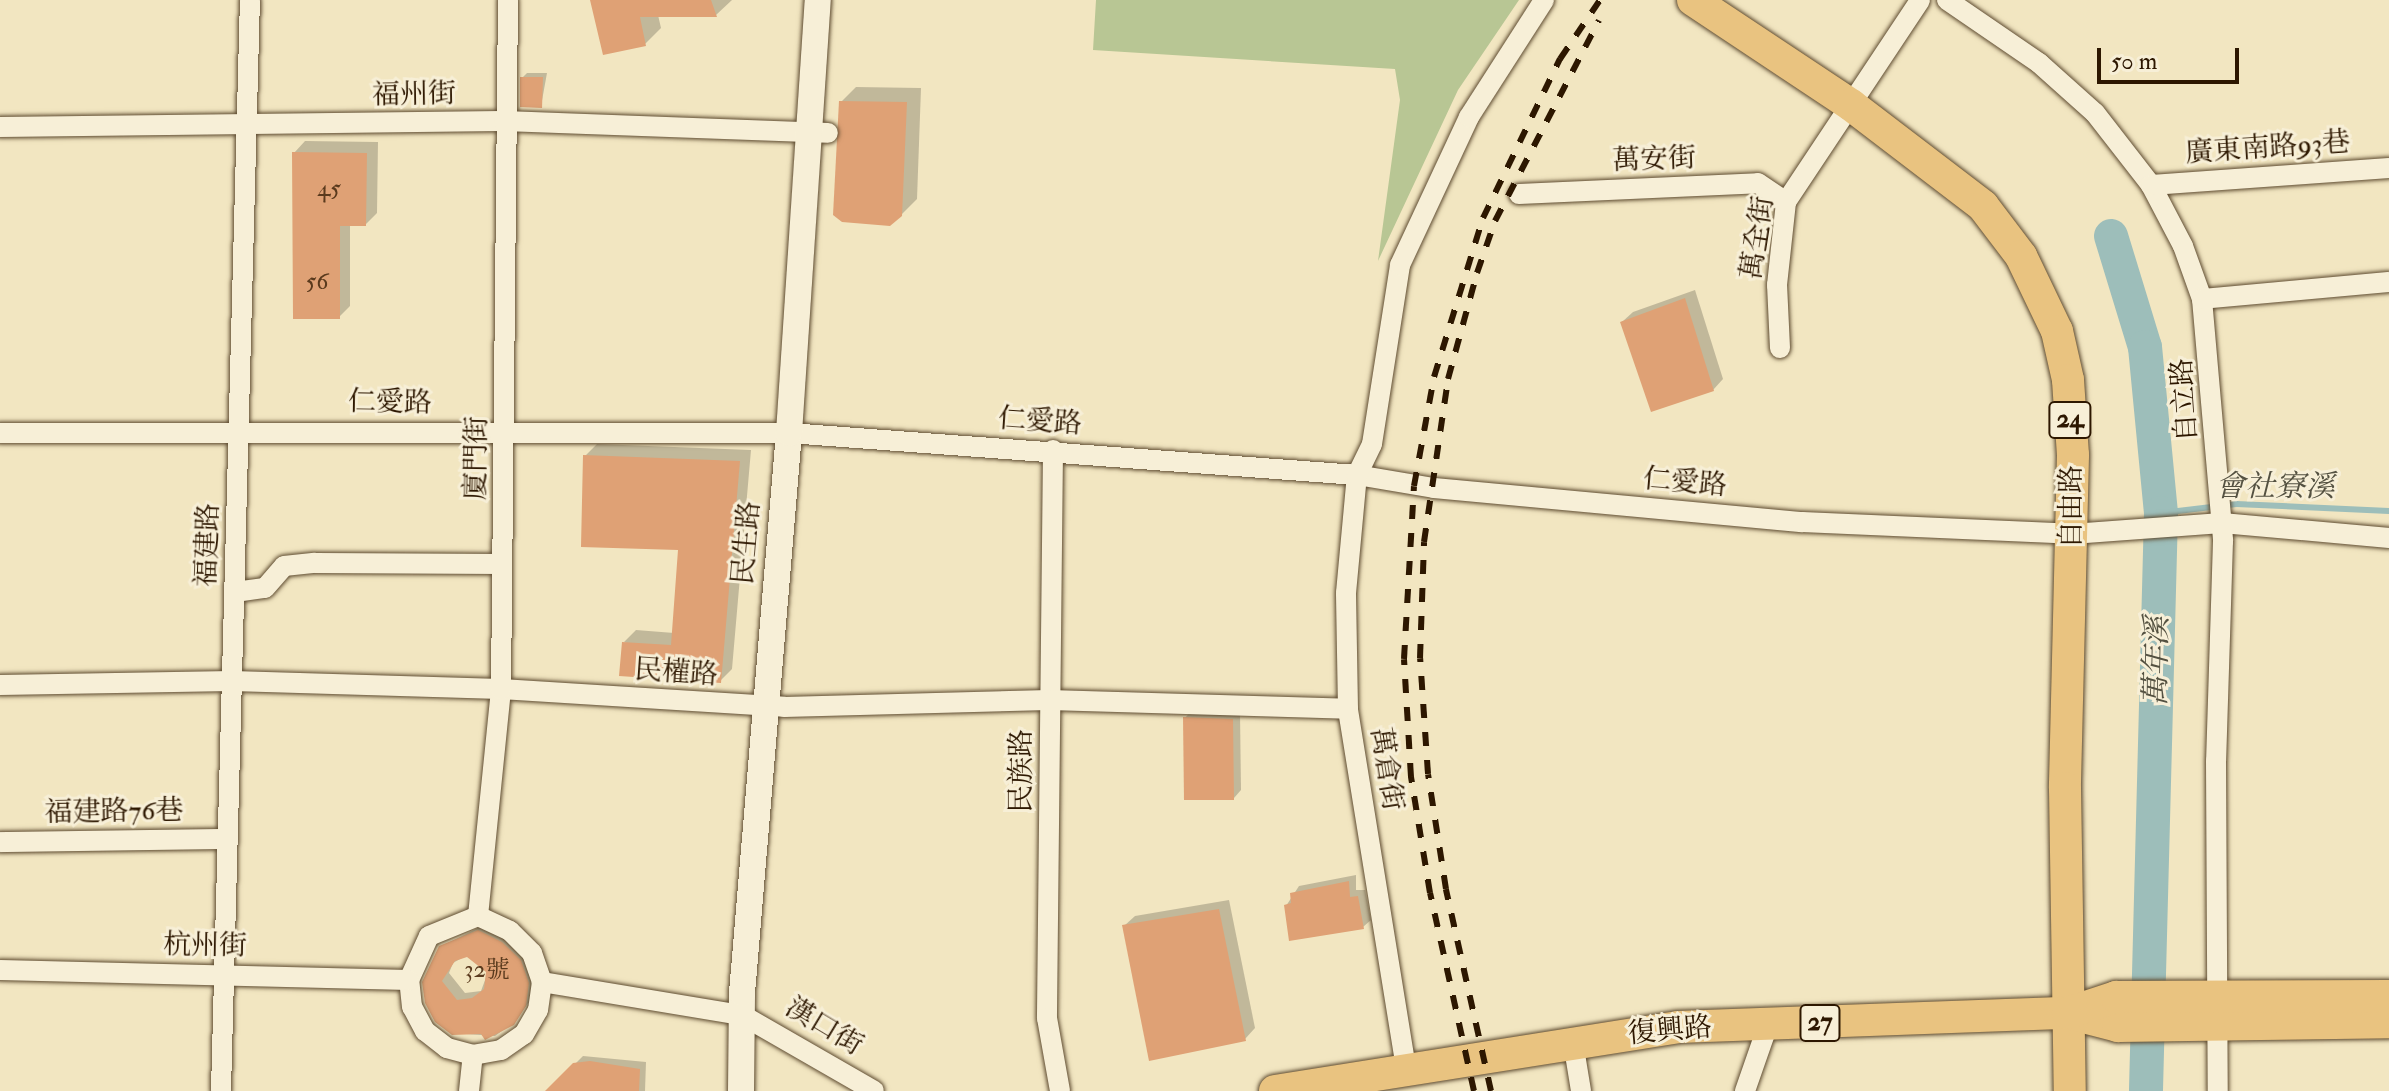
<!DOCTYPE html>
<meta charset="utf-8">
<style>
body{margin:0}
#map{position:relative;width:2389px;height:1091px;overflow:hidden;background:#f2e6c1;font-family:"IM FELL Double Pica","Noto Serif TC",serif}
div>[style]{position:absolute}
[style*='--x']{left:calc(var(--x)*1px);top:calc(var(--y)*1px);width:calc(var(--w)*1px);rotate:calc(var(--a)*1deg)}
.green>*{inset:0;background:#b8c694}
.shadow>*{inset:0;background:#0003}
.stream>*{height:6px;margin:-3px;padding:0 3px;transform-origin:3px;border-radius:3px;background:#9dbeba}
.river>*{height:34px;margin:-17px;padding:0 17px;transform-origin:17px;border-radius:17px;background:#9dbeba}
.building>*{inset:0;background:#dfa175}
.roads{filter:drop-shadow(0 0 2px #5e4b30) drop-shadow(0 0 2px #5e4b30)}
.minor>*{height:20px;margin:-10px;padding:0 10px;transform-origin:10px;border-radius:10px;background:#f7efd7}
.tertiary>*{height:26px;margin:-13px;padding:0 13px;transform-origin:13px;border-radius:13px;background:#f7efd7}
.primary>*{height:32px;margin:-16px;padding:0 16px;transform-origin:16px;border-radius:16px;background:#e9c380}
.rail>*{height:6px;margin-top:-3px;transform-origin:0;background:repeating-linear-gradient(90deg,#2d1700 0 14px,transparent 0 28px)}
span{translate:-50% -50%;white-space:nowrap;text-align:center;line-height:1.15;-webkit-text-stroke:6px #f7efd7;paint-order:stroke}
.number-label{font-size:24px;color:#5a3a1d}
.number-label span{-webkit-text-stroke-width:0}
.shield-label span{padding:2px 6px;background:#f7efd7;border:2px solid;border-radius:6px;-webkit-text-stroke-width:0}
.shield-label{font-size:26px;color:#2d1700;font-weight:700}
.street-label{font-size:28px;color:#2d1700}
.water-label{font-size:30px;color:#545141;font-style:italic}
.scale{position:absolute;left:2097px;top:48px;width:142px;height:36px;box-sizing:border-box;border:4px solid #2d1700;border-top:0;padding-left:10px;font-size:24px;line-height:28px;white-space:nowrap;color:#2d1700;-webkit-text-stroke:6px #f7efd7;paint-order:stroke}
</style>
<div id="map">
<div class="green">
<i style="clip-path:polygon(1096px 0,1519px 0,1458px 90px,1378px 261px,1400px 100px,1395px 69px,1093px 50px)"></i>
</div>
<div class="shadow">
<i style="clip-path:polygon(592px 0,732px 0,716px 15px,658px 15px,661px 28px,645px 44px)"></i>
<i style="clip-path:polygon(527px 73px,547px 73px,541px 106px,522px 78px)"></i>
<i style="clip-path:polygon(856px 87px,921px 88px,917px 199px,901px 215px,841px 102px)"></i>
<i style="clip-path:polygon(305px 141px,378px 142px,377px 213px,366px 224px,350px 224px,350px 306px,339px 317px,294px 153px)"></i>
<i style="clip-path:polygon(1695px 290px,1723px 379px,1713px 390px,1622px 322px,1633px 312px)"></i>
<i style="clip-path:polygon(597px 444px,751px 450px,732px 669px,720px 681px,624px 642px,636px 630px,674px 633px,680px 548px,585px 456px)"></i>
<i style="clip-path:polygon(1192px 710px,1240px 712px,1241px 790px,1234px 798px,1185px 718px)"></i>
<i style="clip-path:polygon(1356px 875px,1356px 890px,1365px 890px,1371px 920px,1363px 927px,1286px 906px,1299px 886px)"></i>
<i style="clip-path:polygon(1229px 900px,1255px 1028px,1245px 1039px,1124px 926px,1135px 916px)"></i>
<i style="clip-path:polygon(evenodd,486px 924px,510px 935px,535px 975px,532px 998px,514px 1022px,495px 1036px,452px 1033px,437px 1021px,440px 947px,486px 924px,467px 955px,488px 972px,481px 991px,465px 993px,449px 973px,453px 963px,467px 955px)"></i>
<i style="clip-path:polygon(583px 1056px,646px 1062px,645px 1091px,548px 1091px)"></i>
</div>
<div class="stream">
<i style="--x:2161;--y:513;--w:76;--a:-6.8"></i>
<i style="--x:2236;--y:504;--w:153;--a:2.6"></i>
</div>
<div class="river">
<i style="--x:2111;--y:236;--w:116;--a:73"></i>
<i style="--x:2145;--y:347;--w:167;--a:84.5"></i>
<i style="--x:2161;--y:513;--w:578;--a:91.49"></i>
</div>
<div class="building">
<i style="clip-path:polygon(590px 0,711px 0,717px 17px,640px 17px,646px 46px,603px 55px)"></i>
<i style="clip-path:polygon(520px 77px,543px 77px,542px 108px,520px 107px)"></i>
<i style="clip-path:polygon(839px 101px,907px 102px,902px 216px,890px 226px,842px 222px,833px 215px)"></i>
<i style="clip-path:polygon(292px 152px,367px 153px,366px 226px,340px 226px,340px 319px,293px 319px)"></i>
<i style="clip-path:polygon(1685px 298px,1714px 391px,1651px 412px,1620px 322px)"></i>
<i style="clip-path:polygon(583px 455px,740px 461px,721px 683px,619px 676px,622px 642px,671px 645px,678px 550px,581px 547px)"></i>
<i style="clip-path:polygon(1183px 717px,1233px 719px,1234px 800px,1184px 800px)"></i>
<i style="clip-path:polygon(1349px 881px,1350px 897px,1358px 896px,1364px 929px,1289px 941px,1284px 905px,1291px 903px,1290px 893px)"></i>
<i style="clip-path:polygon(1219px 909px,1246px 1041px,1149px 1061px,1122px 925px)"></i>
<i style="clip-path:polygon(evenodd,478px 930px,502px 942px,521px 960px,529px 983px,526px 1006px,514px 1025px,485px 1040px,481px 1034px,452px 1035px,435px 1022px,425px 1003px,422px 982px,439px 946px,478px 930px,467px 957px,486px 972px,484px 989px,472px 998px,457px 1000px,442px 981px,455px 961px,467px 957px)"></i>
<i style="clip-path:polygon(590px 1061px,640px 1069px,639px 1091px,545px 1091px,573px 1063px)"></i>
</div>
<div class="roads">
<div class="minor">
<i style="--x:1947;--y:0;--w:112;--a:34.4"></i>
<i style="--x:2039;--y:63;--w:75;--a:41.8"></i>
<i style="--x:2095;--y:113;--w:91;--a:52.1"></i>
<i style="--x:2151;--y:185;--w:69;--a:62.3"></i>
<i style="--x:2183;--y:246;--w:56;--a:70.3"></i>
<i style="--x:2202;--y:299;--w:243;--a:85"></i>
<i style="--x:2223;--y:541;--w:220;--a:91.8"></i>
<i style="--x:2216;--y:761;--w:330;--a:89.7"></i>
<i style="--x:0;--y:127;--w:504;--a:-0.68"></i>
<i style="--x:504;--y:121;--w:324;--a:2.1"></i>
<i style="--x:2151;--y:185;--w:239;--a:-4.1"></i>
<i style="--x:1519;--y:194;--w:239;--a:-2.6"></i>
<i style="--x:1758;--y:183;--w:34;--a:34"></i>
<i style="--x:2202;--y:299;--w:188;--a:-5.2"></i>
<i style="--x:1780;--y:348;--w:63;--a:-92.7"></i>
<i style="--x:1777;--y:285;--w:83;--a:-83.8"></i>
<i style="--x:1786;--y:202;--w:242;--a:-56.4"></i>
<i style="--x:0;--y:433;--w:789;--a:0"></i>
<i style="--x:789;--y:433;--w:570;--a:4.23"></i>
<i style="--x:1357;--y:475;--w:78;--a:9.6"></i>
<i style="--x:1434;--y:488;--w:370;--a:5.3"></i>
<i style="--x:1802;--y:522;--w:270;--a:2.5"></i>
<i style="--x:2072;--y:534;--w:150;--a:-4.2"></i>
<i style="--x:2222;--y:523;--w:168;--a:5.1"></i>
<i style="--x:1053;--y:450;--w:568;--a:90.61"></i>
<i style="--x:1047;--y:1018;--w:74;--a:79.9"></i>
<i style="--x:235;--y:592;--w:30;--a:-8"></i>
<i style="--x:265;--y:588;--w:29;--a:-49"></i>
<i style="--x:284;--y:566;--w:31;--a:-6"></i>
<i style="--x:315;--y:563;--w:187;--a:0.3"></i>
<i style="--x:0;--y:685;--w:232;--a:-1"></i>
<i style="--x:232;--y:681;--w:269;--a:1.7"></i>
<i style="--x:501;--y:689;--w:284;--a:3.6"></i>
<i style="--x:784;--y:707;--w:265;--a:-1.5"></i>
<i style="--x:1049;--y:700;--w:299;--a:1.7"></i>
<i style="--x:0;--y:842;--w:228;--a:-0.8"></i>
<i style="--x:478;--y:916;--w:228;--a:-84.2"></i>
<i style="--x:501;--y:689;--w:689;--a:-89.42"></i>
<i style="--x:478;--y:916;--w:35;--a:25"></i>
<i style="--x:510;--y:931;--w:31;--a:45"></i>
<i style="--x:532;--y:953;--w:31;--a:71"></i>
<i style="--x:542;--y:982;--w:28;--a:98"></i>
<i style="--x:538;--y:1010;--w:28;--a:120"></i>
<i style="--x:524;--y:1034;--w:28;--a:145"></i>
<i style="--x:501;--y:1050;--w:28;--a:170"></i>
<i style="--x:473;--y:1055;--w:27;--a:-165"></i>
<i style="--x:447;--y:1048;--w:28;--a:-142"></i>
<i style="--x:425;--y:1031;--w:27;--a:-118"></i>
<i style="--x:412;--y:1007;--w:27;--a:-96"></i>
<i style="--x:409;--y:980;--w:48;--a:-65.6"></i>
<i style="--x:429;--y:936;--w:53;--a:-22.2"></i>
<i style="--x:0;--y:970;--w:409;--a:1.4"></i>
<i style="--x:542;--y:982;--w:203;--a:9.4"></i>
<i style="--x:742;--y:1015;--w:152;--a:29.9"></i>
<i style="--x:1573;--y:1042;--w:50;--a:80.7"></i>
<i style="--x:1406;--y:1068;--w:364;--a:-99.2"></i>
<i style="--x:1348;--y:709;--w:116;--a:-91"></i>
<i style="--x:1346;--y:593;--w:119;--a:-84.7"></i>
<i style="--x:1357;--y:475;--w:34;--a:-64"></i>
<i style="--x:1372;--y:444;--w:181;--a:-81.1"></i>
<i style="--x:1400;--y:265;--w:163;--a:-65"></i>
<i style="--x:1469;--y:117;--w:139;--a:-57.3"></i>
<i style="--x:221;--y:1091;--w:1091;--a:-88.48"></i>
<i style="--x:469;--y:1091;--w:36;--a:-84"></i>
<i style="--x:1745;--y:1091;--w:70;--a:-70.8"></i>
</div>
<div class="tertiary">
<i style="--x:741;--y:1091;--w:98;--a:-89.4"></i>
<i style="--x:742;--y:993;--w:562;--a:-85.2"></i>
<i style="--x:789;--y:433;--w:434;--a:-86.2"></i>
</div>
<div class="primary">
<i style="--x:1693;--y:0;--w:190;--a:33.6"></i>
<i style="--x:1851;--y:105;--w:166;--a:37.4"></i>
<i style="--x:1983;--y:206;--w:63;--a:52.8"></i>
<i style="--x:2021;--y:256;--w:83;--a:64.4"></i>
<i style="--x:2057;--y:331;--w:50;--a:77.3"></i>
<i style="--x:2068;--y:380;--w:75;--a:86.2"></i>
<i style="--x:2073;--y:455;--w:333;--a:91.4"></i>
<i style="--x:2065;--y:788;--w:303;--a:89.1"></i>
<i style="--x:2068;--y:1013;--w:52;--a:14.6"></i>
<i style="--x:2118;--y:1026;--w:271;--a:-0.8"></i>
<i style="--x:1275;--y:1091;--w:408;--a:-9"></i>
<i style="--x:1678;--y:1027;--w:390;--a:-2.1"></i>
<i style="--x:2068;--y:1013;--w:51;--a:-18.4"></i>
<i style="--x:2116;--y:997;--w:273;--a:-0.2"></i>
</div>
</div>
<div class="rail">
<i style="--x:1474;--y:1091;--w:203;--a:-102.5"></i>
<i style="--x:1430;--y:893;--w:118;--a:-99.3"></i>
<i style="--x:1411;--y:777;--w:118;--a:-93.4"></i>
<i style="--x:1404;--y:659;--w:173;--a:-86.7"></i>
<i style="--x:1414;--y:486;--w:111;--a:-79.6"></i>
<i style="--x:1434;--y:377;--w:166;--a:-72.9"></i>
<i style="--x:1483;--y:218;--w:177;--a:-64.2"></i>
<i style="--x:1560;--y:59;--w:71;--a:-55.9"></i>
<i style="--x:1491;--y:1091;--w:207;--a:-102.6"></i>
<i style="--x:1446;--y:889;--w:116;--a:-98.9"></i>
<i style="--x:1428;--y:774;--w:116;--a:-93.9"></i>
<i style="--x:1420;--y:658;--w:116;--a:-88"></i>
<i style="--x:1424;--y:542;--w:165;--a:-81.6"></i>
<i style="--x:1448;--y:379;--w:110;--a:-74.7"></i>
<i style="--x:1477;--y:273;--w:55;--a:-70.9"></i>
<i style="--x:1495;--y:221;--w:226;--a:-62.6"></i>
</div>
<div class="number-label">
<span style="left:329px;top:189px">45</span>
<span style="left:317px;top:282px">56</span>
<span style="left:487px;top:970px">32號</span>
</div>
<div class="shield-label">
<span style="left:2070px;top:420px">24</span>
<span style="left:1820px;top:1023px">27</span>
</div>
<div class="street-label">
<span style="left:414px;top:95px;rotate:-1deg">福州街</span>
<span style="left:2268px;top:148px;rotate:-4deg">廣東南路93巷</span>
<span style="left:1654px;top:160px;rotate:-2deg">萬安街</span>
<span style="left:1758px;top:238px;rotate:-81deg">萬全街</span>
<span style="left:2185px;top:400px;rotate:-94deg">自立路</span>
<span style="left:390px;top:403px;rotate:1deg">仁愛路</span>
<span style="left:1040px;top:422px;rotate:4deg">仁愛路</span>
<span style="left:477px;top:458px;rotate:-89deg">廈門街</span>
<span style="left:1685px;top:483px;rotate:5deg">仁愛路</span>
<span style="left:2072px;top:507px;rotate:-90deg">自由路</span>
<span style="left:747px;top:543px;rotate:-85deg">民生路</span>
<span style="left:208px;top:545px;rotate:-88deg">福建路</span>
<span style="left:676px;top:673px;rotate:4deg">民權路</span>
<span style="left:1386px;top:769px;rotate:81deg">萬倉街</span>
<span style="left:1022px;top:771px;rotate:-90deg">民族路</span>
<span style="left:114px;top:812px;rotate:-1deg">福建路76巷</span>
<span style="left:205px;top:946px;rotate:1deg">杭州街</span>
<span style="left:824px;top:1027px;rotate:31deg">漢口街</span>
<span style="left:1670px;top:1031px;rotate:-5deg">復興路</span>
</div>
<div class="water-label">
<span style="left:2275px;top:487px">會社寮溪</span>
<span style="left:2157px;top:661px;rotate:-89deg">萬年溪</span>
</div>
<div class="scale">50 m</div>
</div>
